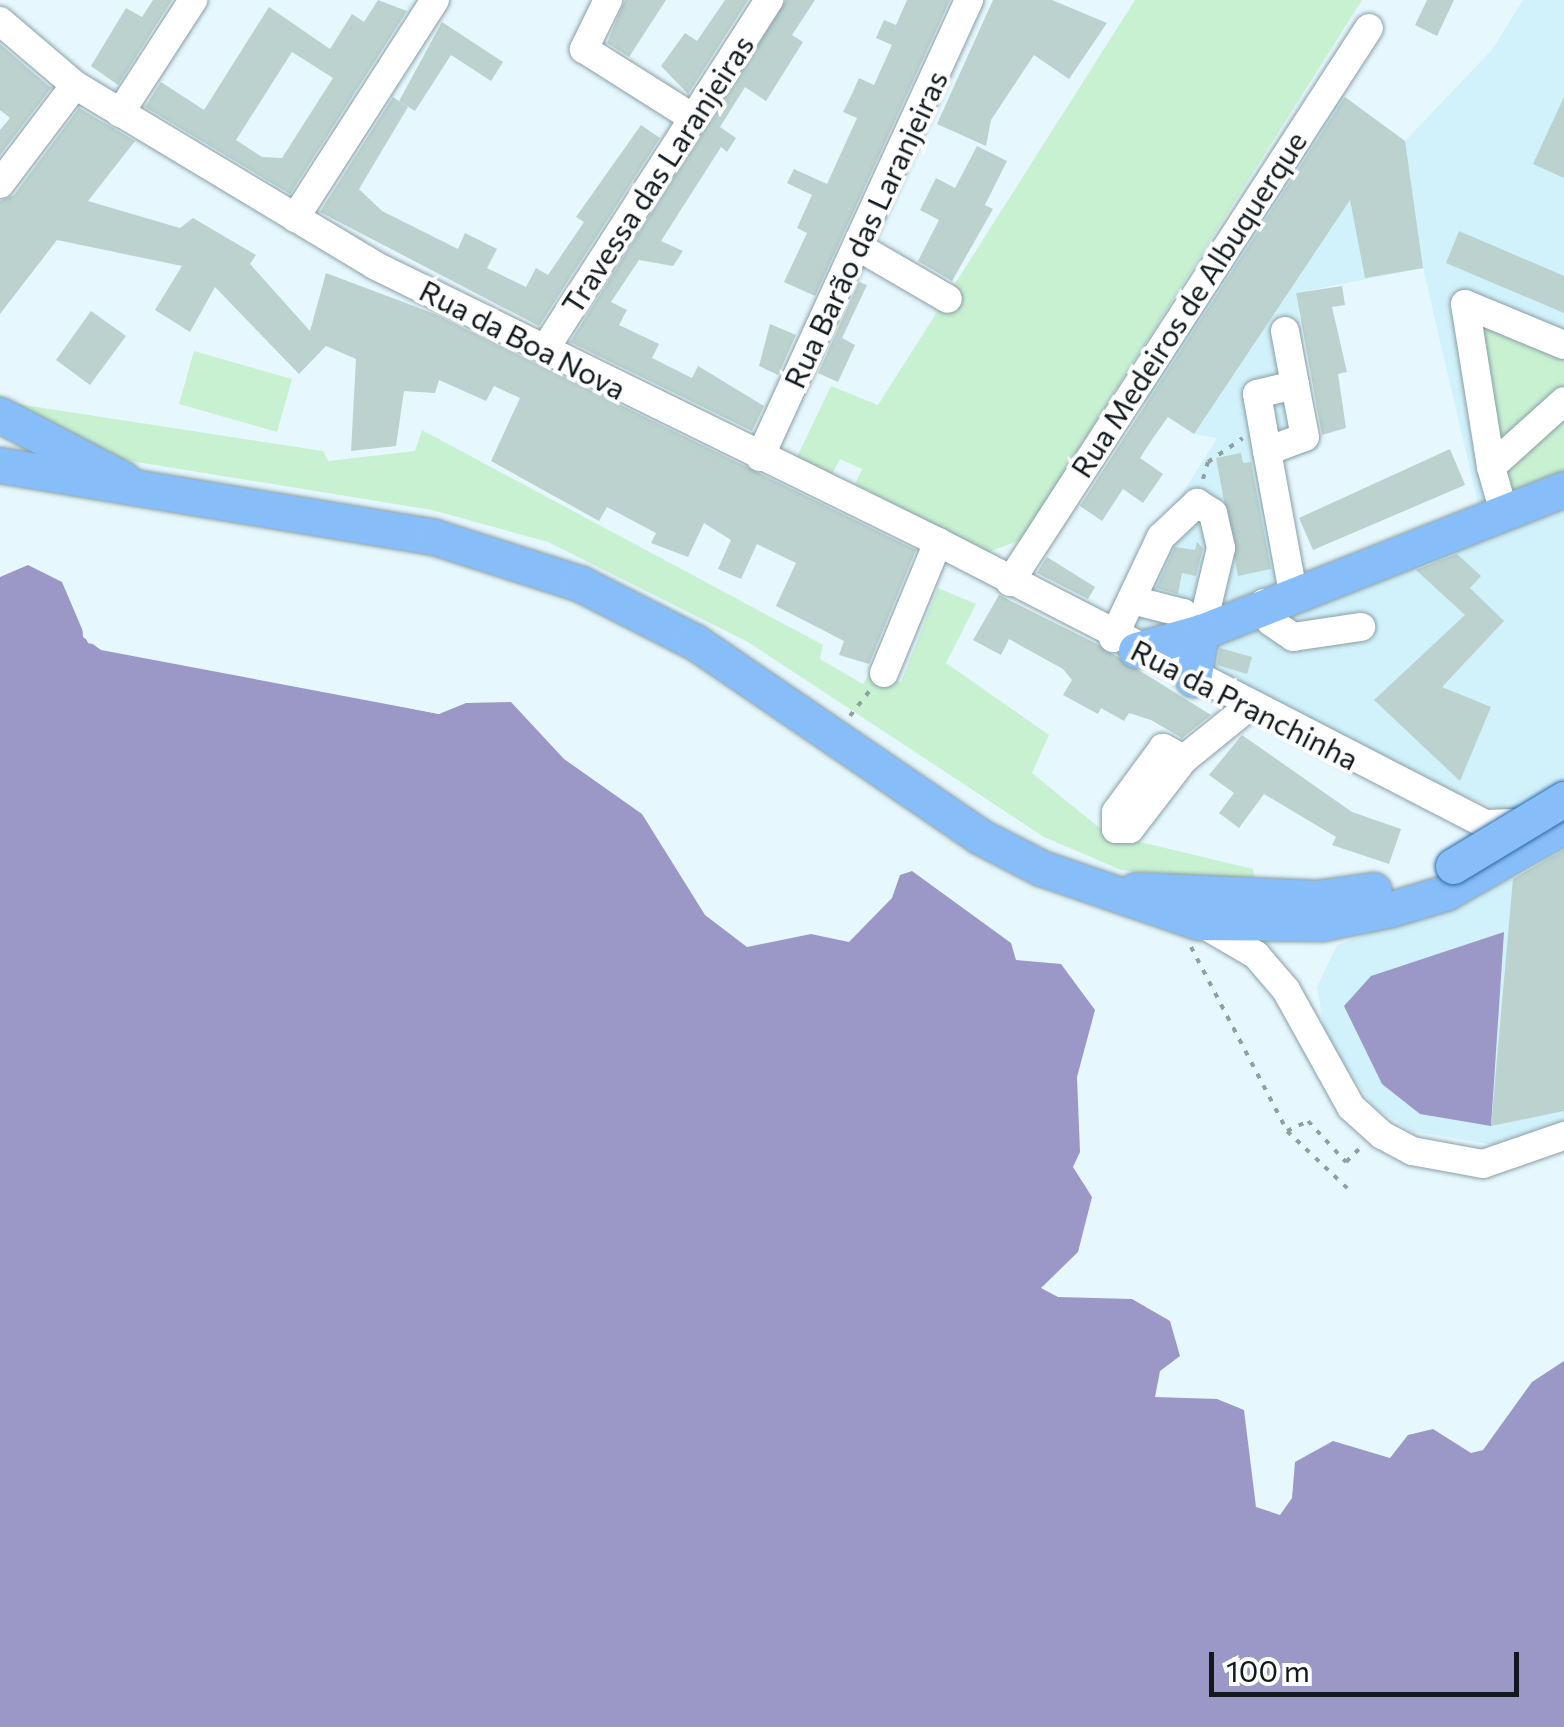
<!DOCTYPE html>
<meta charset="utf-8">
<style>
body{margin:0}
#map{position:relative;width:1564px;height:1727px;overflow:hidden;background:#e6f8fe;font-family:Commissioner,sans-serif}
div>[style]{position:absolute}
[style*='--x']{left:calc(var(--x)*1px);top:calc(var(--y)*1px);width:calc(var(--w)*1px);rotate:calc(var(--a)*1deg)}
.built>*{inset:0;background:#d1f1fb}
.green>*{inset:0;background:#c8f1d2}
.water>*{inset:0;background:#9b98c7}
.pier>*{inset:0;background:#e6f8fe}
.building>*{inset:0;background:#bbd2cf}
.path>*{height:4px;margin-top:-2px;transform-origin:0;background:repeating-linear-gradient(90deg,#919fa3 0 5px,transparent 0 13px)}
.roads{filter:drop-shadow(0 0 2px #899ea5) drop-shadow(0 0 2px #899ea5)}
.minor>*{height:28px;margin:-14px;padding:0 14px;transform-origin:14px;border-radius:14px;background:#fff}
.major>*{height:35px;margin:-17.5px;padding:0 17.5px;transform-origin:17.5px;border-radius:17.5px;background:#87bef9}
.bridges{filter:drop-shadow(0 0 2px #2a68a9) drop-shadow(0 0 2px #2a68a9)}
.major-bridge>*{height:35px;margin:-17.5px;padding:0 17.5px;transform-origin:17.5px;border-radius:17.5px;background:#87bef9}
span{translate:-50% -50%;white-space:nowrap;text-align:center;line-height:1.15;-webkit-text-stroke:8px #fff;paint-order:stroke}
.street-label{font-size:30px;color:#121a1d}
.scale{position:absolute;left:1209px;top:1652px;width:310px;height:45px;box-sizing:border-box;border:5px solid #121a1d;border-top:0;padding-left:12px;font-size:30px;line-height:35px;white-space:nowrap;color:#121a1d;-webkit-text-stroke:8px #fff;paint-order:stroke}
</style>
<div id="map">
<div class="built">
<i style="clip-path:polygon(evenodd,1523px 0,1564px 0,1564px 779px,1513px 815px,1414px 777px,1105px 618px,1217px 438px,1194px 434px,1142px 400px,1341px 95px,1405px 141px,1492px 50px,1523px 0,1423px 268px,1480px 512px,1307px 578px,1280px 463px,1319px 449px,1296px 293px,1423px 268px)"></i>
<i style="clip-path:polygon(1564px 848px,1564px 1123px,1506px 1147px,1411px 1131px,1373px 1106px,1326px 1038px,1317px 987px,1337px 945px,1513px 879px)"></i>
</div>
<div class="green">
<i style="clip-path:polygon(1135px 0,1362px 0,1021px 540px,988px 552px,855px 484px,862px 469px,840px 459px,832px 474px,797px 457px,831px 386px,878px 405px)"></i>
<i style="clip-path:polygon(1474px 319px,1564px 355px,1564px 470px,1509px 494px)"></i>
<i style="clip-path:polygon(194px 351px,292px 379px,277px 432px,179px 404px)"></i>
<i style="clip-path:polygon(0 394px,11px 403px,323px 451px,328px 461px,415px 451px,422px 430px,823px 645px,820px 659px,863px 684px,869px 674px,901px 682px,938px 588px,976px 604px,946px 663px,1049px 735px,1032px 773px,1107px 834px,1253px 869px,1255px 881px,1121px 870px,1044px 837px,748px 642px,548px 542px,432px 510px,112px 458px,0 408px)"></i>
</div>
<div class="water">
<i style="clip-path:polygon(28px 565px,62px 582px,88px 643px,439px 714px,466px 703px,511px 702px,564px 759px,642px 814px,705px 915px,747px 947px,811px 934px,849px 942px,892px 898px,900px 875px,912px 871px,1011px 943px,1016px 960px,1061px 964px,1095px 1010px,1077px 1077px,1080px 1152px,1073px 1167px,1092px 1197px,1078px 1252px,1041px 1288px,1058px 1297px,1132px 1299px,1170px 1321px,1180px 1356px,1160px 1371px,1155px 1397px,1217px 1399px,1244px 1410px,1256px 1507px,1280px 1515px,1292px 1498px,1295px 1462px,1333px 1441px,1390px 1458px,1408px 1435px,1433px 1429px,1471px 1453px,1483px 1450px,1532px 1382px,1564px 1361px,1564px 1727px,0 1727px,0 577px)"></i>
<i style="clip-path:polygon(1504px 932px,1491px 1126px,1420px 1114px,1382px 1084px,1344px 1006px,1371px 976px)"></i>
</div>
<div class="pier">
<i style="clip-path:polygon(81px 601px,87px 634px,102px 645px,439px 709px,470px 697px,439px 714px,101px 650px,83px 637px)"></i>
</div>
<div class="building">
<i style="clip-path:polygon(153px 0,172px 0,118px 85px,91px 66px,126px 8px,142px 17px)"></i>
<i style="clip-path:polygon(evenodd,378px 0,407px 11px,290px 194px,145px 107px,161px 82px,204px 110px,269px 7px,330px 49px,352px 14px,364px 22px,378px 0,292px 52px,333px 78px,282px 158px,262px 157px,236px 140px,292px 52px)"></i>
<i style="clip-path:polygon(625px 0,666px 0,629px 57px,607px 43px)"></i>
<i style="clip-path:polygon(725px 0,748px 0,688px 94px,661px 66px,685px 33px,697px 41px)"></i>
<i style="clip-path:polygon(786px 0,815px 0,792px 35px,803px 42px,766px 101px,745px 87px,720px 127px,736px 138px,727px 152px,721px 147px,661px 241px,683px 251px,673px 266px,639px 260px,611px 302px,627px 310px,619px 325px,659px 344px,652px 358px,692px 378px,698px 366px,764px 406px,752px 431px,570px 342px)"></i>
<i style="clip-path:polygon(907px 0,950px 0,815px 296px,784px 282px,807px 233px,797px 228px,812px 195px,787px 183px,794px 169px,827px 184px,857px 118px,843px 112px,852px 94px,859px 78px,874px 85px,892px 45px,876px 38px,884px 20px,896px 25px)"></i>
<i style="clip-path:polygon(993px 0,1052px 0,1107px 23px,1069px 79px,1034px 55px,991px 120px,986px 146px,937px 124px)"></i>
<i style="clip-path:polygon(1427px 0,1454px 0,1437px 36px,1415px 25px)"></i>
<i style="clip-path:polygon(442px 22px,503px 62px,491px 81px,451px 55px,415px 111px,399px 101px)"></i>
<i style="clip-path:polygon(0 44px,51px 88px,0 155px,0 130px,10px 118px,0 110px)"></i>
<i style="clip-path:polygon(393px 97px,408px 107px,359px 189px,382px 211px,458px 249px,465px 233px,497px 249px,487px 268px,526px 287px,536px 268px,548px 275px,584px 222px,576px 217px,641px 125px,660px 138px,539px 326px,320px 212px)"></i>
<i style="clip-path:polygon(1345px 97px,1405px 141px,1423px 268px,1365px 278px,1350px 200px,1194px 434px,1168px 417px,1153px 438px,1140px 458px,1163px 474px,1143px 503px,1123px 489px,1102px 521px,1080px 506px)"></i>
<i style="clip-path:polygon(1564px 97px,1564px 178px,1533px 164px)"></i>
<i style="clip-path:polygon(79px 108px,135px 141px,88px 201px,180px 228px,193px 218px,256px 255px,250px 264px,310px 331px,326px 273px,435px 314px,916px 550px,869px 664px,839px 655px,844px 641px,776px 606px,796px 563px,757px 544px,741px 579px,718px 569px,731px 540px,704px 523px,688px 557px,651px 543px,656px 533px,607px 507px,599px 521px,491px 461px,520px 398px,494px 386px,486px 401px,439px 380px,435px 393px,404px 391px,396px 446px,351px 451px,356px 359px,326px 346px,299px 374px,215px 287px,190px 332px,155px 310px,182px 266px,57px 240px,0 314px,0 201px,14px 195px)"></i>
<i style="clip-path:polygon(977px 146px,1007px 161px,985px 205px,993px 209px,952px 281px,918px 261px,939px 220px,920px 210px,936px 178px,955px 188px)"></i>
<i style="clip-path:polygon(1459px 231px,1564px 276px,1564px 313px,1446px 263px)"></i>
<i style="clip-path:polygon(859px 282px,867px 285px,842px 338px,855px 345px,838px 382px,818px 373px)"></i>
<i style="clip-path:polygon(1342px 286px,1345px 305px,1332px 307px,1347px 372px,1338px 374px,1346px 428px,1322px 435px,1296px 293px)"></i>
<i style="clip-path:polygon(91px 311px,126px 336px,90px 385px,56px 360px)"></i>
<i style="clip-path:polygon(770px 324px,796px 335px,778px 375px,759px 366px)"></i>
<i style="clip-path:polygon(1450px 449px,1465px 485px,1313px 550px,1299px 518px)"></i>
<i style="clip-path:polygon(1241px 453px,1243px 463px,1251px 462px,1271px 569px,1238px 576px,1216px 458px)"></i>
<i style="clip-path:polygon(1197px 542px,1203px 548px,1196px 576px,1182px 573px,1178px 594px,1156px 588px,1175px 547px,1195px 550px)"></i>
<i style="clip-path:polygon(1457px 554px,1481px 576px,1470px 588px,1504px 621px,1442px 687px,1491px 707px,1460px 781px,1374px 700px,1465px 615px,1416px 570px)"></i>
<i style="clip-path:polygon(1047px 557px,1095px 587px,1088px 599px,1037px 573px)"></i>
<i style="clip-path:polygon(999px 595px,1097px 644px,1211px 715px,1182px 738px,1151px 720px,1129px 713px,1124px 721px,1101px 708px,1098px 714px,1063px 695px,1072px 680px,1063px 669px,1009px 639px,1001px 655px,973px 640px)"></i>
<i style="clip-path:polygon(1220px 648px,1252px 657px,1247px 674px,1217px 665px)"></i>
<i style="clip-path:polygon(1242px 735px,1352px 812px,1401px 829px,1389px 864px,1332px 845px,1336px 837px,1264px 794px,1239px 828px,1219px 813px,1234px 793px,1209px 775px)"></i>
<i style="clip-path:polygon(1564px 850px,1564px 1111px,1491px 1126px,1513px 879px)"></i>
</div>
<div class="path">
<i style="--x:1203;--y:479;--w:18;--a:-74"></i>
<i style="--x:1208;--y:462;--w:42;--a:-34.4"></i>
<i style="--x:850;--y:716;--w:31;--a:-52"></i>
<i style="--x:1191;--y:947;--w:208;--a:62.4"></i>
<i style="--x:1287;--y:1131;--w:23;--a:-25"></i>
<i style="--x:1308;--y:1121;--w:56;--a:47.2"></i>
<i style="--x:1346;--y:1162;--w:18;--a:-45"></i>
<i style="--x:1287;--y:1131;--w:83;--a:43.5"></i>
</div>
<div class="roads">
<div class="minor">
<i style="--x:608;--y:0;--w:55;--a:116.1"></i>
<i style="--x:584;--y:49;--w:129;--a:32.3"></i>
<i style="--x:0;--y:21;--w:99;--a:40.5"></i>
<i style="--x:75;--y:85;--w:349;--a:31"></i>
<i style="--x:374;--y:265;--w:628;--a:26.16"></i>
<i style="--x:938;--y:542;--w:615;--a:27.27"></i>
<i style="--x:1485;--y:824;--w:38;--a:-2"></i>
<i style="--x:120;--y:113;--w:135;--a:-57.1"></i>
<i style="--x:0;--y:184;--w:124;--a:-52.9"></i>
<i style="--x:295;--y:218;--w:259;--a:-57.3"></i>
<i style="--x:857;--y:246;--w:105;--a:30.2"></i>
<i style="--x:1465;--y:304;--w:165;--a:80.9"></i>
<i style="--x:1491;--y:467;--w:98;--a:-42.1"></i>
<i style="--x:1465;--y:304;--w:107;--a:22.5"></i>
<i style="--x:1285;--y:331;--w:55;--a:79.5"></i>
<i style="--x:545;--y:349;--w:415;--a:-57.3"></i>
<i style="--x:1267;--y:451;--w:40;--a:-20.2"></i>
<i style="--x:1305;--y:437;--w:53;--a:-100.9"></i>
<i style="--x:1295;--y:385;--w:39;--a:167"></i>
<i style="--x:1257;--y:394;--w:58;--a:80"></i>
<i style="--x:1267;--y:451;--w:144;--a:79.6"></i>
<i style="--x:760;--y:457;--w:503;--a:-65.42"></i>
<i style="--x:1491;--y:467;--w:48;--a:74.2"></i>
<i style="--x:1010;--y:582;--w:660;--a:-57.06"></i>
<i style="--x:1264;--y:603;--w:20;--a:70"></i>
<i style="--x:1271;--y:622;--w:27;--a:34"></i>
<i style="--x:1293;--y:637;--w:69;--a:-8.4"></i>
<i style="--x:1113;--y:638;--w:112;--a:-64.6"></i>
<i style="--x:1161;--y:537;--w:50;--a:-43.4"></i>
<i style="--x:1197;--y:503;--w:19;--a:32"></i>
<i style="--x:1213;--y:513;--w:36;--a:77"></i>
<i style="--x:1221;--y:548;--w:86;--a:103.4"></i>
<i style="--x:1201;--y:632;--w:26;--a:-133"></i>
<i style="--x:1183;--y:613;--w:49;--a:-165.7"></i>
<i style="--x:884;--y:673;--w:142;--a:-67.6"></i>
<i style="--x:1184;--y:759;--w:24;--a:-152"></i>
<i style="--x:1163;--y:748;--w:79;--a:126.3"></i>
<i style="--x:1116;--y:812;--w:17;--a:90"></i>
<i style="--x:1116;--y:829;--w:14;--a:0"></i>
<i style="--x:1130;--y:829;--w:88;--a:-52.4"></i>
<i style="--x:1184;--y:759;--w:81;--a:-39"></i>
<i style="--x:1201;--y:923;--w:64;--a:30.2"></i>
<i style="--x:1256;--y:955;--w:46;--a:49.4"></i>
<i style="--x:1286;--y:990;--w:134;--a:60.9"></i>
<i style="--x:1351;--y:1107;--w:42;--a:42.1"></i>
<i style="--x:1382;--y:1135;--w:34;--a:28"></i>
<i style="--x:1412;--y:1151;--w:72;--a:10.4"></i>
<i style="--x:1483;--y:1164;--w:86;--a:-19.1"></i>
</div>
<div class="major">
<i style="--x:0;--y:415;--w:139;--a:27.5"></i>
<i style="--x:0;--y:465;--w:440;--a:9.4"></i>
<i style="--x:434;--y:537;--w:154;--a:17.7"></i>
<i style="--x:581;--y:584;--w:128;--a:27"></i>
<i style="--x:695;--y:642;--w:344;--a:34.3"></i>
<i style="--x:979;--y:836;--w:70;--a:27.3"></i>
<i style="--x:1041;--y:868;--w:167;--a:18.9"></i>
<i style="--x:1199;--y:922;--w:123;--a:0.5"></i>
<i style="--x:1322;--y:923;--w:70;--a:-11.5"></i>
<i style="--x:1391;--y:909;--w:56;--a:-16.5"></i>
<i style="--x:1445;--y:893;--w:137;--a:-29.4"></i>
<i style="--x:1136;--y:650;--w:67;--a:-15.5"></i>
<i style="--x:1201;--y:632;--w:390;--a:-21.5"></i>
<i style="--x:1193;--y:679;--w:48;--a:-80.3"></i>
<i style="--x:1136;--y:890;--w:181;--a:2.5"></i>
<i style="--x:1317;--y:898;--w:57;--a:-8.1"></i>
</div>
</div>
<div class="bridges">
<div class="major-bridge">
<i style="--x:1453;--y:866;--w:130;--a:-31.1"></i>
</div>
</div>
<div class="street-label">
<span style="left:657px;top:174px;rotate:-57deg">Travessa das Laranjeiras</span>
<span style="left:865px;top:229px;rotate:-65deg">Rua Barão das Laranjeiras</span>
<span style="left:1188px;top:304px;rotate:-57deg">Rua Medeiros de Albuquerque</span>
<span style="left:523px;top:339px;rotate:27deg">Rua da Boa Nova</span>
<span style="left:1245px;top:704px;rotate:27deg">Rua da Pranchinha</span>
</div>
<div class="scale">100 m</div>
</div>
